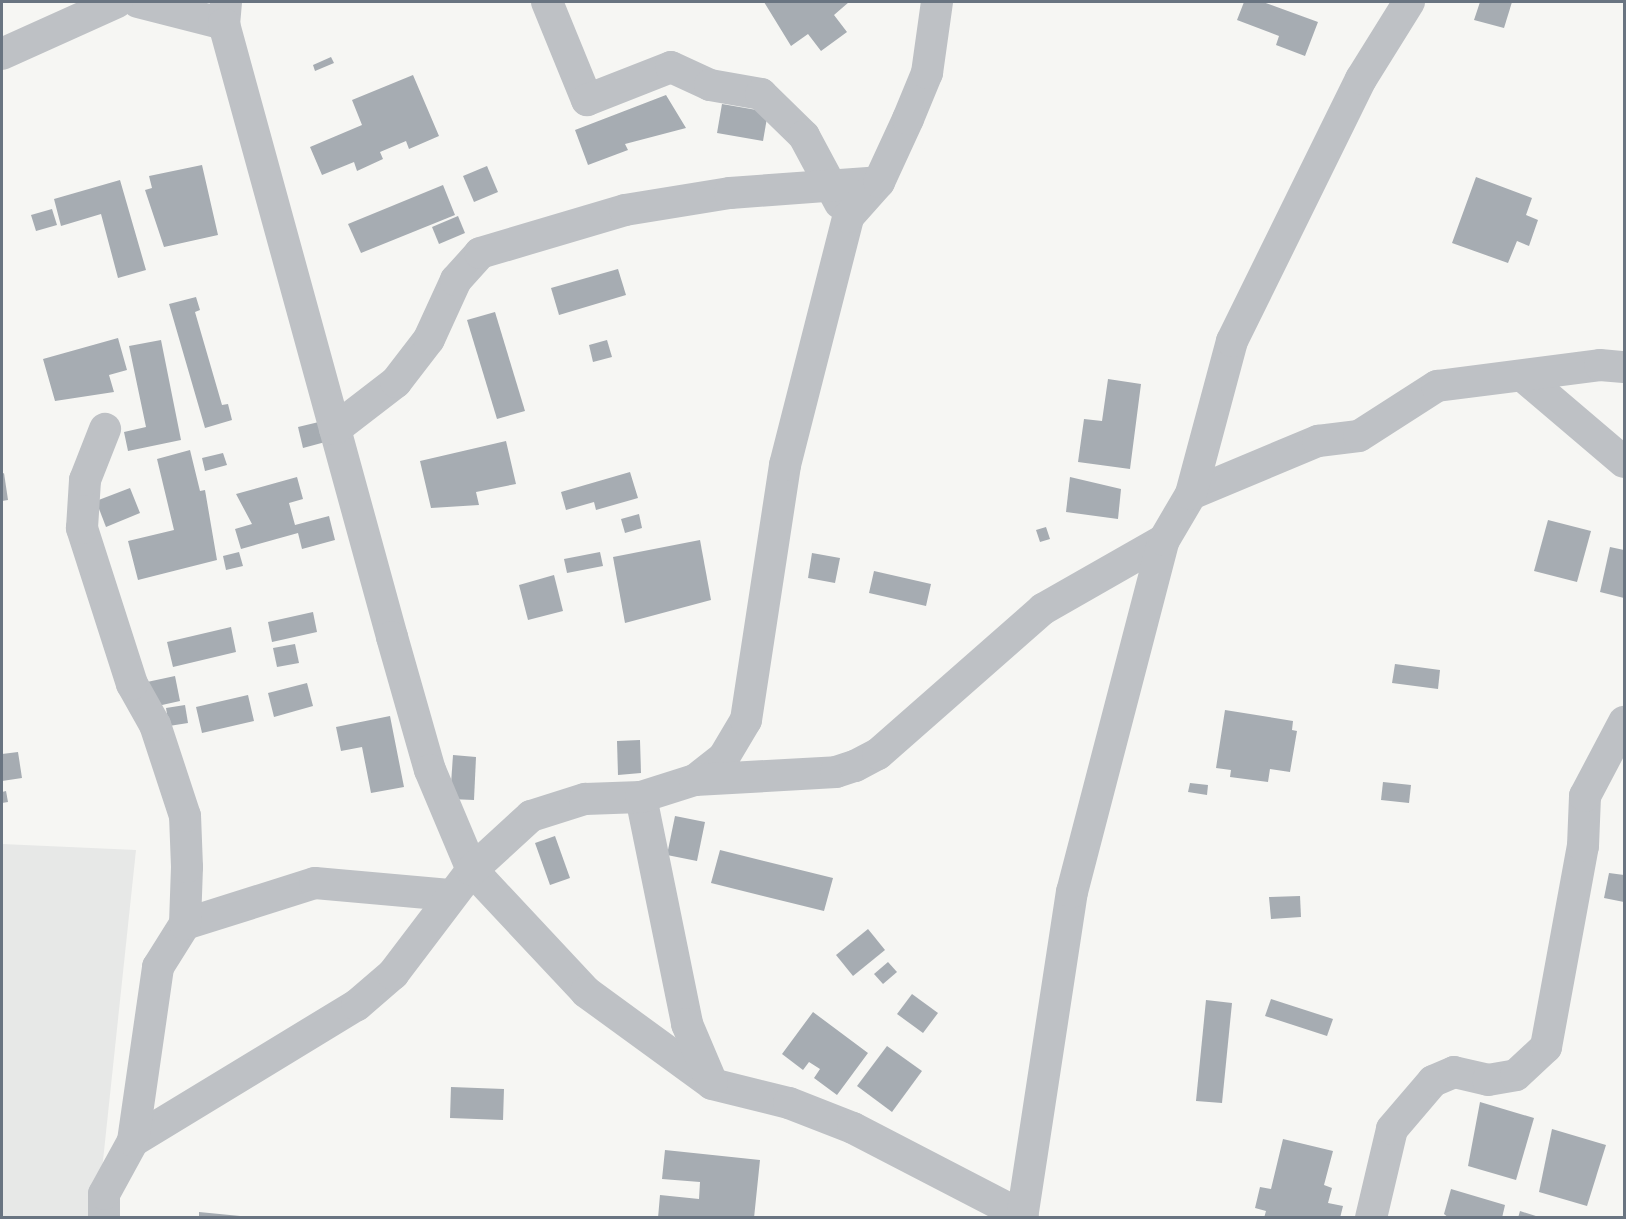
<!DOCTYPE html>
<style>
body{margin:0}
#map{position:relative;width:1626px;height:1219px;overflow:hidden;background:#f6f6f3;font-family:Mulish,sans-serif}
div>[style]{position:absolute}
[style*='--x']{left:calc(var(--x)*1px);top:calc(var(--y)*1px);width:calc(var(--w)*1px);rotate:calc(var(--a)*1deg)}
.built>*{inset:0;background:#e7e8e7}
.building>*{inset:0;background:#a6acb2}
.minor>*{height:32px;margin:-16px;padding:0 16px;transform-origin:16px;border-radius:16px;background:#bec1c5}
span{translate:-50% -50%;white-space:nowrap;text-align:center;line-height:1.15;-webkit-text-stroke:6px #fff;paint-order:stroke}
.frame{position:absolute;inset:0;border:3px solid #697481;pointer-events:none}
</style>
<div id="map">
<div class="built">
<i style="clip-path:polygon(2px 844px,136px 850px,97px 1217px,2px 1218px)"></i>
</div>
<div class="building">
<i style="clip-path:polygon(764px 2px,849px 2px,834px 15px,847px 32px,821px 51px,808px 34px,791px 46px)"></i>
<i style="clip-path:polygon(1244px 2px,1263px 2px,1318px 22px,1305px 56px,1276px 45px,1279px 36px,1237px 20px)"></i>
<i style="clip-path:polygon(1480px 2px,1512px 2px,1504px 28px,1474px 20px)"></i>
<i style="clip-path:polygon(331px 57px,334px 63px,315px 71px,313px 65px)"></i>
<i style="clip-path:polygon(413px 75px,439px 136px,409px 149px,406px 141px,380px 152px,383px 159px,357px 171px,354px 162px,322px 175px,310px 147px,362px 125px,352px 100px)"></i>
<i style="clip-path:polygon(666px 95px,686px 128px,625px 144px,628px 150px,588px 165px,575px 130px)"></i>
<i style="clip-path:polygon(722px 104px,768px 112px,763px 141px,717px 133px)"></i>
<i style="clip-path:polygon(202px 165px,218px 235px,164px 247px,145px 190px,152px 188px,149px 176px)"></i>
<i style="clip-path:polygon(487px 166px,498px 192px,474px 202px,463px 176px)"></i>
<i style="clip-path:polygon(1476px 177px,1532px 198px,1526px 215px,1538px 220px,1529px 246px,1517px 241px,1508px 263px,1452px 243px)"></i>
<i style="clip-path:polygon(120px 180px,146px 270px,118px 278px,101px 214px,61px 226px,54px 199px)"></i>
<i style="clip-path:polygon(443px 185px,455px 215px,361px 253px,348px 224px)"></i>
<i style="clip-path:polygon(52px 209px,57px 225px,36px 231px,31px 215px)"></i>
<i style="clip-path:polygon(458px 216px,465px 233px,439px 244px,432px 227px)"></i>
<i style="clip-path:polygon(618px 269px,626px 295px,559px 315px,551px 288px)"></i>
<i style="clip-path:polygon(196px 297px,200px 310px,195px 312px,222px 405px,228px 404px,232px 420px,205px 428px,169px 304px)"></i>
<i style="clip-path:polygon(495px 312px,525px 411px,497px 419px,467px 320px)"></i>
<i style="clip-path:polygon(118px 338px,127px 370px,109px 375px,114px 392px,55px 401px,43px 359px)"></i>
<i style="clip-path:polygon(161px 340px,181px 440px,128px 451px,124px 432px,146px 427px,129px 346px)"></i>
<i style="clip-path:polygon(607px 340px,612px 357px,593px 362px,589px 345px)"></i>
<i style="clip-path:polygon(1108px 379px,1141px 384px,1130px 469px,1078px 462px,1084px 419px,1102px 421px)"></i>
<i style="clip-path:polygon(323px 421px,329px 441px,303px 448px,298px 427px)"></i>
<i style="clip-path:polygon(506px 441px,516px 484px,476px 492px,479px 505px,431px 508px,420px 461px)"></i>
<i style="clip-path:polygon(190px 450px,200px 491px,205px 490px,217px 560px,138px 580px,128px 541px,174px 530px,157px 459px)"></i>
<i style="clip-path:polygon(223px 453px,227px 465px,205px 471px,202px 458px)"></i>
<i style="clip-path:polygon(630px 472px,638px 498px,596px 510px,594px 502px,566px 510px,561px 492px)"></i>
<i style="clip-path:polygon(4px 473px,8px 500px,2px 501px,2px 474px)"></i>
<i style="clip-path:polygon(297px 477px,303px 499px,289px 503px,295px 525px,329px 516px,335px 540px,302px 549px,298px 533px,241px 549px,235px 529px,252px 524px,236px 494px)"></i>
<i style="clip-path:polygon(1070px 477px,1121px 489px,1118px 519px,1066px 512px)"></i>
<i style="clip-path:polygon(130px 488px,140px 513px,106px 527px,96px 501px)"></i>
<i style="clip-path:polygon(639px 514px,642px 528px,625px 533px,621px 519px)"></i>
<i style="clip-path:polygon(1548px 520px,1591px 531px,1577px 582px,1534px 571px)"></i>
<i style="clip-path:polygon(1046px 527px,1050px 539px,1040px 542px,1036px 530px)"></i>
<i style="clip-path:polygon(700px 540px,711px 600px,625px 623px,613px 557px)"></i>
<i style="clip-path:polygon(1610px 547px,1624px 550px,1624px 598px,1600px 592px)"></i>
<i style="clip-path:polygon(239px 552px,243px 566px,226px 570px,223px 556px)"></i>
<i style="clip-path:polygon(600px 552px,603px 566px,567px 573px,564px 559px)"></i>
<i style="clip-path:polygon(812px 553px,840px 558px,835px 583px,808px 578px)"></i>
<i style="clip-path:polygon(874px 571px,931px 584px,926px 606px,869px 593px)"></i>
<i style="clip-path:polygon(554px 575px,563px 611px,528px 620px,519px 585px)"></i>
<i style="clip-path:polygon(313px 612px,317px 632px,272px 642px,268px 622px)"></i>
<i style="clip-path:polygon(231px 627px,236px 652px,173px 667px,167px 642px)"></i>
<i style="clip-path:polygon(295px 644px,299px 663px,277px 667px,273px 648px)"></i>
<i style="clip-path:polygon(1395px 664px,1440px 670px,1438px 689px,1392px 683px)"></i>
<i style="clip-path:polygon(175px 676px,180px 701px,153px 707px,147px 682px)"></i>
<i style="clip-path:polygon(307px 683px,313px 706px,274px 717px,268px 693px)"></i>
<i style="clip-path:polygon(248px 695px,254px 721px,202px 733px,196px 707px)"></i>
<i style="clip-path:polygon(185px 705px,188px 723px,169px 726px,166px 708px)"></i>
<i style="clip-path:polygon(1225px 710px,1293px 721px,1292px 730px,1297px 731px,1290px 772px,1270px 769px,1268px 782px,1230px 777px,1231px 770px,1216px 768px)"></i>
<i style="clip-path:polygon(390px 716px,404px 787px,371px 793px,362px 747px,341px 751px,336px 727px)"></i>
<i style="clip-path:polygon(640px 740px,641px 773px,618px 775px,617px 741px)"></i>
<i style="clip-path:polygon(18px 752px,22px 778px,2px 781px,2px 754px)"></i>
<i style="clip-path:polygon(453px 755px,476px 757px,474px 800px,450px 799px)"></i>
<i style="clip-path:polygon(1383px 782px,1411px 785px,1409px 803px,1381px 800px)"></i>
<i style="clip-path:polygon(1190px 783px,1208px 785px,1207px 795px,1188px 792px)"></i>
<i style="clip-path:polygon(6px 791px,8px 802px,2px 803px,2px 792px)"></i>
<i style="clip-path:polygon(675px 816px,705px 822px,697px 861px,667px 855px)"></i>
<i style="clip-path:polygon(555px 836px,570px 878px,550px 885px,535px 843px)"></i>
<i style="clip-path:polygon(720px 850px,833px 878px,824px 911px,711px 883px)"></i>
<i style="clip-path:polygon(1609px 873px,1624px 875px,1624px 902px,1604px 898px)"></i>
<i style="clip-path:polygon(1300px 896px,1301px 917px,1271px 919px,1269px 897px)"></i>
<i style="clip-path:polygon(868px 929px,885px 950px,853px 976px,836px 955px)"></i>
<i style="clip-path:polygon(888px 962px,897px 972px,883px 984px,874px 974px)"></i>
<i style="clip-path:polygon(912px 994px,938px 1013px,923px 1033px,897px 1014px)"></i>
<i style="clip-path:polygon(1271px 999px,1333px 1019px,1327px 1036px,1265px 1016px)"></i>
<i style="clip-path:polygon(1206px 1000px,1232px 1003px,1222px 1103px,1196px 1101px)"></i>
<i style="clip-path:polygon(813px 1012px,868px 1053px,837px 1095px,814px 1078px,820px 1069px,809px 1062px,803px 1070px,782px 1054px)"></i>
<i style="clip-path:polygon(887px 1046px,922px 1071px,892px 1112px,857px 1086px)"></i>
<i style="clip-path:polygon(451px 1087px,504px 1089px,503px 1120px,450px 1118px)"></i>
<i style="clip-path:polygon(1480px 1102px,1534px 1118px,1516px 1180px,1468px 1166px)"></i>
<i style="clip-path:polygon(1552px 1129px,1606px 1145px,1587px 1206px,1539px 1192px)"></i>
<i style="clip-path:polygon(1283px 1139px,1333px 1151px,1324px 1185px,1332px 1188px,1328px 1203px,1343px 1206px,1340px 1218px,1264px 1218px,1266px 1211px,1255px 1208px,1260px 1187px,1271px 1189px)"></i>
<i style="clip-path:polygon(665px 1150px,760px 1160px,754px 1218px,658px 1218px,660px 1195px,699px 1199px,700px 1182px,662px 1179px)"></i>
<i style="clip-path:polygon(1451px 1189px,1505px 1205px,1502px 1218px,1449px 1218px,1444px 1214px)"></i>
<i style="clip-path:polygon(1520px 1211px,1539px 1217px,1539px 1218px,1518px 1218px)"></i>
<i style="clip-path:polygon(199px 1212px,240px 1216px,240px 1218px,199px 1218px)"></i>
</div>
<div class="minor">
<i style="--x:138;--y:2;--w:89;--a:14.3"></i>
<i style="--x:226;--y:2;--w:22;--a:95"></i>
<i style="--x:224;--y:24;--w:636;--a:74.67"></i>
<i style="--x:392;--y:637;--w:138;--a:74.1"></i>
<i style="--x:430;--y:770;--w:108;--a:67.2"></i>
<i style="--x:472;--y:870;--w:167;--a:46.9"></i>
<i style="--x:586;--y:992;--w:156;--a:36.1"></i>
<i style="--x:712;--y:1084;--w:79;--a:13.9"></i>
<i style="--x:789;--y:1103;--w:69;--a:21.3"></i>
<i style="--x:853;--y:1128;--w:191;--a:27.4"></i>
<i style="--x:547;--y:2;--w:106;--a:67.8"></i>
<i style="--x:587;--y:100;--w:90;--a:-21.4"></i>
<i style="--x:671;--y:67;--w:43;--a:24.8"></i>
<i style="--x:710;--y:85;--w:52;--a:10"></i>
<i style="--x:761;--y:94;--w:60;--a:44.3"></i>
<i style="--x:804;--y:136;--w:76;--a:61.8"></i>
<i style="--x:2;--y:54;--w:126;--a:-24.3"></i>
<i style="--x:1524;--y:377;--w:131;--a:40.4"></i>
<i style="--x:335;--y:429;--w:77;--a:-37.6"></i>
<i style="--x:396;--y:382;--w:54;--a:-52.5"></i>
<i style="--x:429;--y:339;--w:65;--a:-65.4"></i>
<i style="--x:456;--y:280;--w:36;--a:-48"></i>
<i style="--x:480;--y:253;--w:151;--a:-16.5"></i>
<i style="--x:625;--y:210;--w:106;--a:-9.2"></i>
<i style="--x:730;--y:193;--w:149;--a:-4.2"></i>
<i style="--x:1191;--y:494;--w:138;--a:-22.7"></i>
<i style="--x:1318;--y:441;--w:41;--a:-7"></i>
<i style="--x:1359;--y:436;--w:93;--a:-32.7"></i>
<i style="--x:1437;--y:386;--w:164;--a:-7.3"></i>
<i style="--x:1600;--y:365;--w:24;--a:5"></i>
<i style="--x:695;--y:780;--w:37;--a:-38"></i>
<i style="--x:724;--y:757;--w:43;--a:-59.3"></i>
<i style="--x:746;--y:720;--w:258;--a:-81.3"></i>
<i style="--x:785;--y:465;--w:256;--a:-75.7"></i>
<i style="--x:848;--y:217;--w:47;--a:-48.5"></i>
<i style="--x:879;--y:182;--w:69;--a:-65.3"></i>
<i style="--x:908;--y:119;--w:50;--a:-67.6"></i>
<i style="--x:927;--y:73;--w:72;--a:-82"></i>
<i style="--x:641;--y:797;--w:232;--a:78.5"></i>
<i style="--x:687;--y:1024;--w:64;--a:67"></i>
<i style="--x:185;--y:924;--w:136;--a:-17.5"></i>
<i style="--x:315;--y:883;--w:135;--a:5.1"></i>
<i style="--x:133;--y:1141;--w:262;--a:-31.3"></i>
<i style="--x:357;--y:1005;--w:48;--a:-40.7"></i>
<i style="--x:393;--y:974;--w:131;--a:-52.8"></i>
<i style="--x:472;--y:870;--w:80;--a:-42.5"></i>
<i style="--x:531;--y:816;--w:57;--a:-17.5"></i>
<i style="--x:585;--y:799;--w:56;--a:-2"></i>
<i style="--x:641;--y:797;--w:57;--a:-17.5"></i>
<i style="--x:695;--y:780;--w:141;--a:-3.2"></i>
<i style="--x:836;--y:772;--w:20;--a:-18"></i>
<i style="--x:855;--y:766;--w:26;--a:-28"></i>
<i style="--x:878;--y:754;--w:220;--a:-41.3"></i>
<i style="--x:1043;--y:609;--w:139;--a:-29.7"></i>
<i style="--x:104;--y:1218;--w:24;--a:-90"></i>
<i style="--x:104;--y:1194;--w:60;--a:-61.3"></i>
<i style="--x:133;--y:1141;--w:176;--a:-81.8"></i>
<i style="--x:158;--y:967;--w:51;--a:-57.9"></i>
<i style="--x:185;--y:924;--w:57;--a:-88"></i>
<i style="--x:187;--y:867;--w:51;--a:-92.2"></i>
<i style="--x:185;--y:816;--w:96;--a:-108.2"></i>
<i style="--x:155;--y:725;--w:47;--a:-119.3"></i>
<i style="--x:132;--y:684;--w:164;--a:-107.8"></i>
<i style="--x:82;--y:528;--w:48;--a:-86.4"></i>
<i style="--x:85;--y:480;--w:55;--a:-68.6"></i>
<i style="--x:1022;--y:1218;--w:330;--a:-81.3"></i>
<i style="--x:1072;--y:892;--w:364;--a:-75.4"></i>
<i style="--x:1164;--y:540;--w:53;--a:-59.6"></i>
<i style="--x:1191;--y:494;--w:158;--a:-75"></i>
<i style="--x:1232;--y:341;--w:292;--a:-63.8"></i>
<i style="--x:1361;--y:79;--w:91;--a:-58.1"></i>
<i style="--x:1371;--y:1218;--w:91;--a:-76.7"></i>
<i style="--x:1392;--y:1129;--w:63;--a:-49.5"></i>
<i style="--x:1433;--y:1081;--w:23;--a:-23"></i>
<i style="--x:1454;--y:1072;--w:35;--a:13"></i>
<i style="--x:1488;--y:1080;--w:28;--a:-10"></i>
<i style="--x:1516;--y:1075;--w:41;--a:-43"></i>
<i style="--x:1546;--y:1047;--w:204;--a:-79.6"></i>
<i style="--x:1583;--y:846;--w:50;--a:-87.7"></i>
<i style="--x:1585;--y:796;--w:84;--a:-62.2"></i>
</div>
<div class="frame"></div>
</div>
